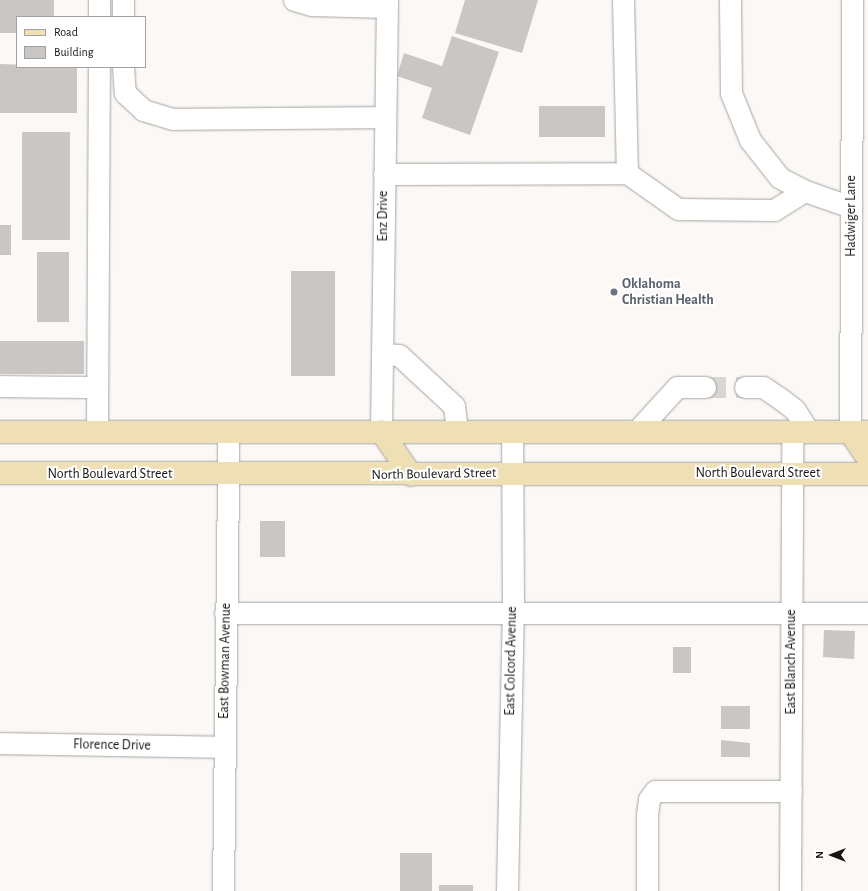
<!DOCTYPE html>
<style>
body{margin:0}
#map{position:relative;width:868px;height:891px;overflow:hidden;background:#fbf8f5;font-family:"Alegreya Sans",sans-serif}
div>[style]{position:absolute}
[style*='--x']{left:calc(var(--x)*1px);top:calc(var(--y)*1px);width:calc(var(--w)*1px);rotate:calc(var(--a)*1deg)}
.building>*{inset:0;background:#c9c6c3}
.minor-tunnel>*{height:21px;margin-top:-10.5px;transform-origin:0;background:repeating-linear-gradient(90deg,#d9d6d3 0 21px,transparent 0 31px)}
.roads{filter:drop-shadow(0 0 1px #a6a4a1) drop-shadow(0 0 1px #a6a4a1)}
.minor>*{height:21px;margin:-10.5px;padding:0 10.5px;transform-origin:10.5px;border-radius:10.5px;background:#fff}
.major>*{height:22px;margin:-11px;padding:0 11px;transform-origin:11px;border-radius:11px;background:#efdfb4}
.dots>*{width:11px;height:11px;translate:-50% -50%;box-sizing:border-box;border:2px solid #fff;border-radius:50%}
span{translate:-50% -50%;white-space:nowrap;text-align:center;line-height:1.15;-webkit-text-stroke:4px #fff;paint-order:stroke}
.street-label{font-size:14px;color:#161514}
.worship-label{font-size:14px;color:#5b616d;font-weight:700}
.left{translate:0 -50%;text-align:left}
.legend{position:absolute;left:16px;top:16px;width:130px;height:52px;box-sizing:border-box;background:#fff;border:1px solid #a2a1a1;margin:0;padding:5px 7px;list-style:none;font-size:12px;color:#161514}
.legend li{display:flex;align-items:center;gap:8px;height:20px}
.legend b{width:20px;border:1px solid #a2a1a1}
.north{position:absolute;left:812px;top:835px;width:40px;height:40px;-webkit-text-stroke:3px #fff;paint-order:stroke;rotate:270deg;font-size:11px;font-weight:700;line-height:16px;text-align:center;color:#161514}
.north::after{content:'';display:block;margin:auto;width:14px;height:18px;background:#161514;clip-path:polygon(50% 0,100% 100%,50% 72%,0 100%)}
</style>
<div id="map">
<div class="building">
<i style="clip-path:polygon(0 0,54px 0,54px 17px,17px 17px,17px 33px,0 33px)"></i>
<i style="clip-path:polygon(465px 0,538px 0,522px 53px,455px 33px)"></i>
<i style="clip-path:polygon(452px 36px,499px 52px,470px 135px,422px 118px,432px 88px,397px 76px,404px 53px,442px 66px)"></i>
<i style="clip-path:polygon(0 64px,77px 67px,77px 113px,0 113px)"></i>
<i style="clip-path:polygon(539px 106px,605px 106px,605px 137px,539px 137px)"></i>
<i style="clip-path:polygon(22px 132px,70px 132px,70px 240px,22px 240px)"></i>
<i style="clip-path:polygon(0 225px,11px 225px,11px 255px,0 255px)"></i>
<i style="clip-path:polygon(37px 252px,69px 252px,69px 322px,37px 322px)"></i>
<i style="clip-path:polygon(291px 271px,335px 271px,335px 376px,291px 376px)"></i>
<i style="clip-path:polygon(0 341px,84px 341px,84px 374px,0 374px)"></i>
<i style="clip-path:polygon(260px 521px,285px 521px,285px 557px,260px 557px)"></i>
<i style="clip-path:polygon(824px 630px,855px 631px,854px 659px,823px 657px)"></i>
<i style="clip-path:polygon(673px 647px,691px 647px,691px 673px,673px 673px)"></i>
<i style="clip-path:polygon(721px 706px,750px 706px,750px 729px,721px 729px)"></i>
<i style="clip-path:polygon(721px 740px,750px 743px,750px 757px,721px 757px)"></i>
<i style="clip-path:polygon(400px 853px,432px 853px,432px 891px,400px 891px)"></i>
<i style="clip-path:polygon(439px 885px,473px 885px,473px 891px,439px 891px)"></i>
</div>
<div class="minor-tunnel">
<i style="--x:705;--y:387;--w:40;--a:0"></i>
</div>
<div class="roads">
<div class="minor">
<i style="--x:123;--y:0;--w:17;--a:90"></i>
<i style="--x:294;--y:0;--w:18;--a:16"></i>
<i style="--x:311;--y:5;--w:76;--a:1.5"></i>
<i style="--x:623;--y:0;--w:173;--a:88.7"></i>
<i style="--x:730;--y:0;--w:93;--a:89.4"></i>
<i style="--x:731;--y:93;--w:51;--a:68"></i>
<i style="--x:750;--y:140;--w:48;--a:51.7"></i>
<i style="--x:780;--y:178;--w:31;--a:27"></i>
<i style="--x:808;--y:192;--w:46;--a:19.2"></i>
<i style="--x:99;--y:17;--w:17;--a:-90"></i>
<i style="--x:123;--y:67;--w:26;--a:86"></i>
<i style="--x:125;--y:93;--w:25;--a:43"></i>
<i style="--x:143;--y:110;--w:31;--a:17"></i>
<i style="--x:173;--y:119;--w:212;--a:-0.5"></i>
<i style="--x:384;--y:174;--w:243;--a:-0.2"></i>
<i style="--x:627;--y:173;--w:62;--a:35.2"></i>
<i style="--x:678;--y:209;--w:96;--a:0.6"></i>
<i style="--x:774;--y:210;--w:36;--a:-32"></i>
<i style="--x:382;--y:354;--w:17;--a:3"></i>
<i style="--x:399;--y:355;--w:75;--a:42.8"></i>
<i style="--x:454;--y:406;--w:25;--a:83"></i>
<i style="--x:0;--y:386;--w:97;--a:0.6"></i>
<i style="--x:745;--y:387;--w:18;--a:0"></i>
<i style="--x:763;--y:387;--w:18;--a:34"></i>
<i style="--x:778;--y:397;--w:21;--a:37"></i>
<i style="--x:795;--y:410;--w:26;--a:58"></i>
<i style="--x:97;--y:431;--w:364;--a:-89.7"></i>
<i style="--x:381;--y:431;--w:431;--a:-89.2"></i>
<i style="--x:636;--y:432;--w:61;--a:-47.7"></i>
<i style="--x:677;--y:387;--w:28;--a:0"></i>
<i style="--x:850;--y:432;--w:432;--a:-89.7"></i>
<i style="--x:225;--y:613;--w:643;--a:0"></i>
<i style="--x:0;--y:743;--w:224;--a:1"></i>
<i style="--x:223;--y:891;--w:460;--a:-89.3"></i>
<i style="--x:507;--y:891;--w:280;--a:-88.8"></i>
<i style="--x:513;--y:611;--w:180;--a:-90.3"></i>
<i style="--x:647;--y:891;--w:77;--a:-90"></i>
<i style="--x:647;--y:814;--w:15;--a:-82"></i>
<i style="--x:649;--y:799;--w:10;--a:-53"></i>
<i style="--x:655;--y:791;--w:136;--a:0"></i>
<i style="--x:790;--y:891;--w:458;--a:-89.7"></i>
</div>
<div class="major">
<i style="--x:381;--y:431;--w:53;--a:55.7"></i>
<i style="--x:0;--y:432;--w:868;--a:0"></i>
<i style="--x:850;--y:432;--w:32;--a:56"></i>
<i style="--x:0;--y:473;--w:868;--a:0.07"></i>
</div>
</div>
<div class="dots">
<i style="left:614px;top:292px;background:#6b7280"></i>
</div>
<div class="street-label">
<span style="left:383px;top:216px;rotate:-90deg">Enz Drive</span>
<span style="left:851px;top:216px;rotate:-90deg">Hadwiger Lane</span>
<span style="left:758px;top:473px">North Boulevard Street</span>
<span style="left:110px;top:474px">North Boulevard Street</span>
<span style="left:434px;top:474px;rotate:-1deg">North Boulevard Street</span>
<span style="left:225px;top:661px;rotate:-89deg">East Bowman Avenue</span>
<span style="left:511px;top:661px;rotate:-89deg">East Colcord Avenue</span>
<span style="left:791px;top:662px;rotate:-90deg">East Blanch Avenue</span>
<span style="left:112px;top:745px;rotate:1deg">Florence Drive</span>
</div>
<div class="worship-label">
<span class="left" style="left:622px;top:292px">Oklahoma<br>Christian Health</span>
</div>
<ul class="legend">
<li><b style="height:5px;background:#efdfb4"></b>Road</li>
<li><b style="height:11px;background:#c9c6c3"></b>Building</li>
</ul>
<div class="north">N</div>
</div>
